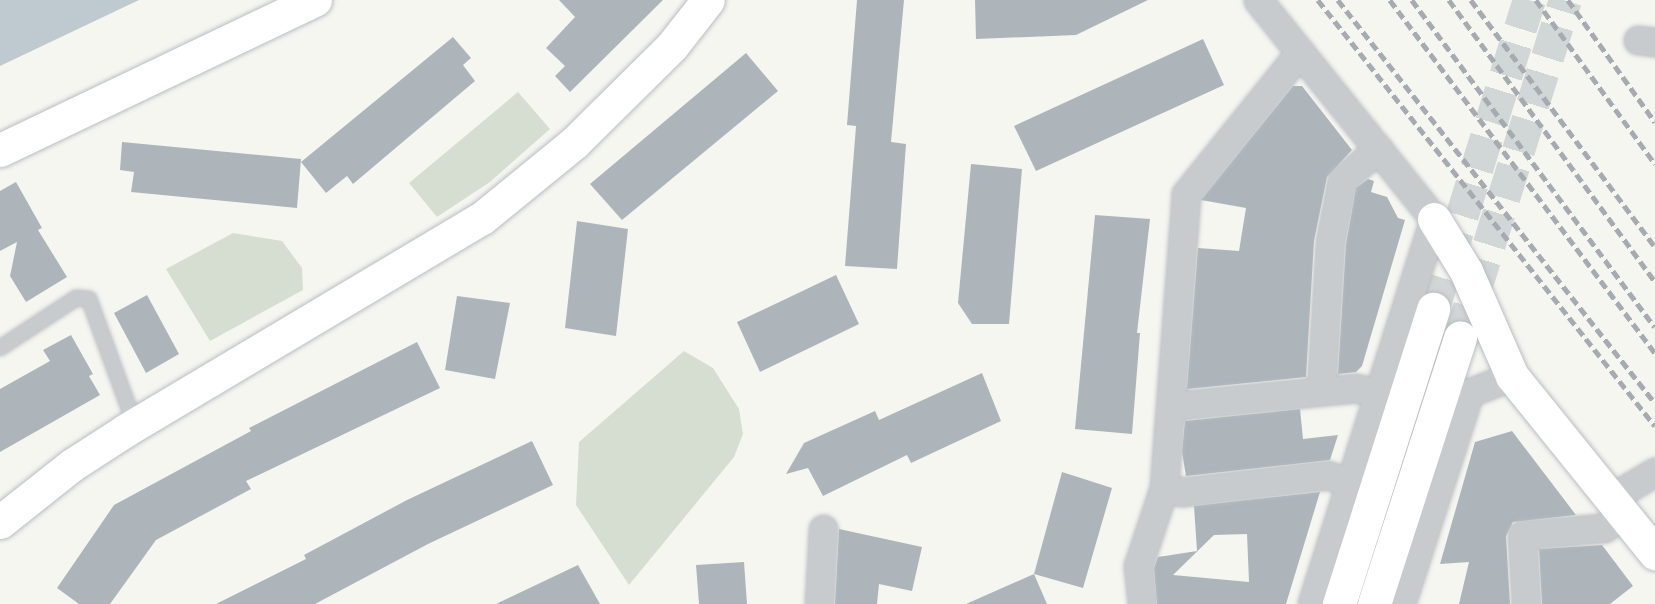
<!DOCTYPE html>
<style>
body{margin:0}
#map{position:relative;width:1655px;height:604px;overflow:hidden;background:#f6f6f1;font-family:"Archivo Narrow",sans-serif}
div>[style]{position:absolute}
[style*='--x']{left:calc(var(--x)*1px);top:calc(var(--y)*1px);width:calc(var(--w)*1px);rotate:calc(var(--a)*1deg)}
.green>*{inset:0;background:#d6ded2}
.water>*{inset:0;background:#becacf}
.building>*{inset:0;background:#adb5bb}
.secondary-tunnel>*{height:33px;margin-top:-16.5px;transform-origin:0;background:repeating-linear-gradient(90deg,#d1d6d6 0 33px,transparent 0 49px)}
.roads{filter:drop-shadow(0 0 2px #b9bec3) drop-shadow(0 0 2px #b9bec3)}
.lane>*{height:14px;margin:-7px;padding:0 7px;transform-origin:7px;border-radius:7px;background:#c8cbce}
.street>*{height:27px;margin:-13.5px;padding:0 13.5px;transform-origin:13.5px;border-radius:13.5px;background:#c8cbce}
.secondary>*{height:33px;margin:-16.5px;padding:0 16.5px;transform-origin:16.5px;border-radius:16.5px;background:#fff}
.rail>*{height:4.5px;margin-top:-2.25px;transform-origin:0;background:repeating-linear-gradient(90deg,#a5abb1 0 9px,transparent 0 13.5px)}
span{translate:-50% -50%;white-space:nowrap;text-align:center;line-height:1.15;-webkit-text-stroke:6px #fff;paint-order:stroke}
</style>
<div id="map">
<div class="green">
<i style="clip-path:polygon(518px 92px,550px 129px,490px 182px,437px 217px,409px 183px)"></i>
<i style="clip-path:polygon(233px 233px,282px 241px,302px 268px,303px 290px,210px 341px,166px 269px)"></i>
<i style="clip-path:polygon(684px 351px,713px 368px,739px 409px,743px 434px,734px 457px,629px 585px,576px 505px,579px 442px)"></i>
</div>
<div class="water">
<i style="clip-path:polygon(0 0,139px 0,0 66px)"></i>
</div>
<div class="building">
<i style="clip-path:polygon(559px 0,663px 0,570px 92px,555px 76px,565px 66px,546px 48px,575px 17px)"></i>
<i style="clip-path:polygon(857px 0,904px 0,891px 142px,906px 144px,897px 269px,845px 266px,856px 126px,847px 125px)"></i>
<i style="clip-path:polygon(975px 0,1148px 0,1076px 35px,976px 39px)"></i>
<i style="clip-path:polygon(453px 37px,471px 58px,463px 65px,475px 81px,353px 184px,347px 176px,326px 193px,301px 162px)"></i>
<i style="clip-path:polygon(1203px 39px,1224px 85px,1036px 171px,1014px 126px)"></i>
<i style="clip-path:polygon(746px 53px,778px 91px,622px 220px,590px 184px)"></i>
<i style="clip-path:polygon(1293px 86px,1302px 86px,1352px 150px,1327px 177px,1314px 241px,1306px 377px,1187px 389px,1198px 248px,1239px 251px,1246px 208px,1201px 200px)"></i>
<i style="clip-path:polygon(122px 142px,301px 159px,297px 208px,131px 192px,134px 172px,120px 170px)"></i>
<i style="clip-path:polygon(971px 164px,1022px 169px,1009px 324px,972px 324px,958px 303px)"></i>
<i style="clip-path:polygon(1368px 179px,1374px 181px,1371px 192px,1387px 197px,1398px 218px,1405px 220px,1362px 366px,1356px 372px,1338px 374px,1346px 244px,1356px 188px)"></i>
<i style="clip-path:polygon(16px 182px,42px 228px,38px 230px,67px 277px,26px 302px,10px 276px,17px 242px,0 251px,0 191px)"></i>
<i style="clip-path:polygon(1095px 215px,1150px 219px,1137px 333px,1140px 333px,1132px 434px,1075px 429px)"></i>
<i style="clip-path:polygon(577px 221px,628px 229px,616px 336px,565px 328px)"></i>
<i style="clip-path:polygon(836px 275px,859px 324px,760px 372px,737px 322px)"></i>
<i style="clip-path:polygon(147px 295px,179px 354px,146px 373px,114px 313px)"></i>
<i style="clip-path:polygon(457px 296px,510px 303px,495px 379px,445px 370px)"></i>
<i style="clip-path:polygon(71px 335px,93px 374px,89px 376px,100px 395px,0 452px,0 389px,50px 361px,43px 350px)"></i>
<i style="clip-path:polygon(417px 342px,440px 388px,246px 481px,251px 489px,156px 540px,110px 604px,79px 604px,57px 588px,114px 505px,251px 431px,249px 428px)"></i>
<i style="clip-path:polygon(982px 373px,1001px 421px,911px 463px,907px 455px,823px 496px,808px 468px,786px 474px,804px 443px,875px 411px,879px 420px)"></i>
<i style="clip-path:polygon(1300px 409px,1303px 439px,1338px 435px,1330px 460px,1186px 476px,1182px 452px,1185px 421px)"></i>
<i style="clip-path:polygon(1512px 431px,1576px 515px,1513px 522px,1506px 536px,1510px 604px,1459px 604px,1469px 562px,1440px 564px,1475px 442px)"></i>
<i style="clip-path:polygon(532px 441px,553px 485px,428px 544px,315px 604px,216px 604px,306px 559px,304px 555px,407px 500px)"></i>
<i style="clip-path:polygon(1062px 472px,1112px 488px,1083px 588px,1034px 574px)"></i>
<i style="clip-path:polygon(evenodd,1320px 492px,1286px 604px,1157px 604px,1154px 568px,1158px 557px,1197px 551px,1194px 506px,1320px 492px,1247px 534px,1249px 582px,1173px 575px,1214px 535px,1247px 534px)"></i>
<i style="clip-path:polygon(839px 529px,922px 547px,912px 591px,879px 584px,877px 604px,835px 604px)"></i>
<i style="clip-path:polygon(1602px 545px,1633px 586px,1610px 604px,1542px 604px,1539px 549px)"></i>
<i style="clip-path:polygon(744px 562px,747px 604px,699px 604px,696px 565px)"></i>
<i style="clip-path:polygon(578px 565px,600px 604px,496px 604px)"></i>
<i style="clip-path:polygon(1034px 574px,1047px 604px,966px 604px)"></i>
</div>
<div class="secondary-tunnel">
<i style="--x:1433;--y:309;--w:324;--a:-72.7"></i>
<i style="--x:1460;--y:338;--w:354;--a:-72.7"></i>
</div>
<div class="roads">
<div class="lane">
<i style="--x:0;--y:348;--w:91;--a:-33.3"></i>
<i style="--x:76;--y:298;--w:13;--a:4"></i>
<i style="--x:89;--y:299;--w:134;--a:69.9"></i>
</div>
<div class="street">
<i style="--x:1258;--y:0;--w:281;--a:51.2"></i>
<i style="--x:1434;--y:219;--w:404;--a:107.6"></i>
<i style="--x:1638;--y:40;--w:17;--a:7"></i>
<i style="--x:1321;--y:391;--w:149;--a:-86.5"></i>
<i style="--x:1330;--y:242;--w:63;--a:-79"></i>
<i style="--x:1342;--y:180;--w:48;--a:-40.7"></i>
<i style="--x:1172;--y:406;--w:184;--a:-5.6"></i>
<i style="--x:1355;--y:388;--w:24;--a:12"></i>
<i style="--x:1164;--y:488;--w:17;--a:13"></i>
<i style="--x:1181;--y:492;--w:147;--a:-6.6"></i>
<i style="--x:1327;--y:475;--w:25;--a:18"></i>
<i style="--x:1611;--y:498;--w:51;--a:-30.6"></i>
<i style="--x:819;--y:604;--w:75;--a:-86.9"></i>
<i style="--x:1142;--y:604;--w:38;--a:-96"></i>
<i style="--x:1138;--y:566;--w:82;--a:-71.6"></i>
<i style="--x:1164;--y:488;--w:295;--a:-85.7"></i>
<i style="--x:1186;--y:194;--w:182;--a:-51.2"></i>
<i style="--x:1401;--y:604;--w:222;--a:-72.1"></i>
<i style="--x:1469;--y:393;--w:46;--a:-21.6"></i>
<i style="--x:1526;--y:604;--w:69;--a:-93.3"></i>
<i style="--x:1522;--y:535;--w:82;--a:-4.9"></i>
<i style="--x:1604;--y:528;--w:24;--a:-36"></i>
</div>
<div class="secondary">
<i style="--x:0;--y:150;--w:349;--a:-25.5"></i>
<i style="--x:1434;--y:219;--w:61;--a:58.4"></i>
<i style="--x:1466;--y:271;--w:115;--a:66.3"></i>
<i style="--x:1512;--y:376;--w:228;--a:51.1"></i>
<i style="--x:0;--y:522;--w:92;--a:-38.4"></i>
<i style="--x:72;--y:465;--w:64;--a:-32.9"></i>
<i style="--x:126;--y:430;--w:414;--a:-30.8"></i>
<i style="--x:482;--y:218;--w:119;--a:-39.2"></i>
<i style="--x:574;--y:143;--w:138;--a:-44.7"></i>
<i style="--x:672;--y:46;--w:58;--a:-52"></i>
<i style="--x:1339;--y:604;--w:310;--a:-72.3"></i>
<i style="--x:1374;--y:604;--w:280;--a:-72.1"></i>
</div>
</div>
<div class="rail">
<i style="--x:1318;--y:0;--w:543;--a:51.65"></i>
<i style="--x:1338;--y:0;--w:513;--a:51.81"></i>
<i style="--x:1390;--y:0;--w:441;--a:53.1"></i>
<i style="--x:1412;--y:0;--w:407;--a:53.4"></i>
<i style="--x:1449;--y:0;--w:348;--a:53.8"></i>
<i style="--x:1471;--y:0;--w:308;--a:53.3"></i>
<i style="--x:1536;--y:0;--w:203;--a:54"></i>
<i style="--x:1568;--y:0;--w:150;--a:54.5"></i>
</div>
</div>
